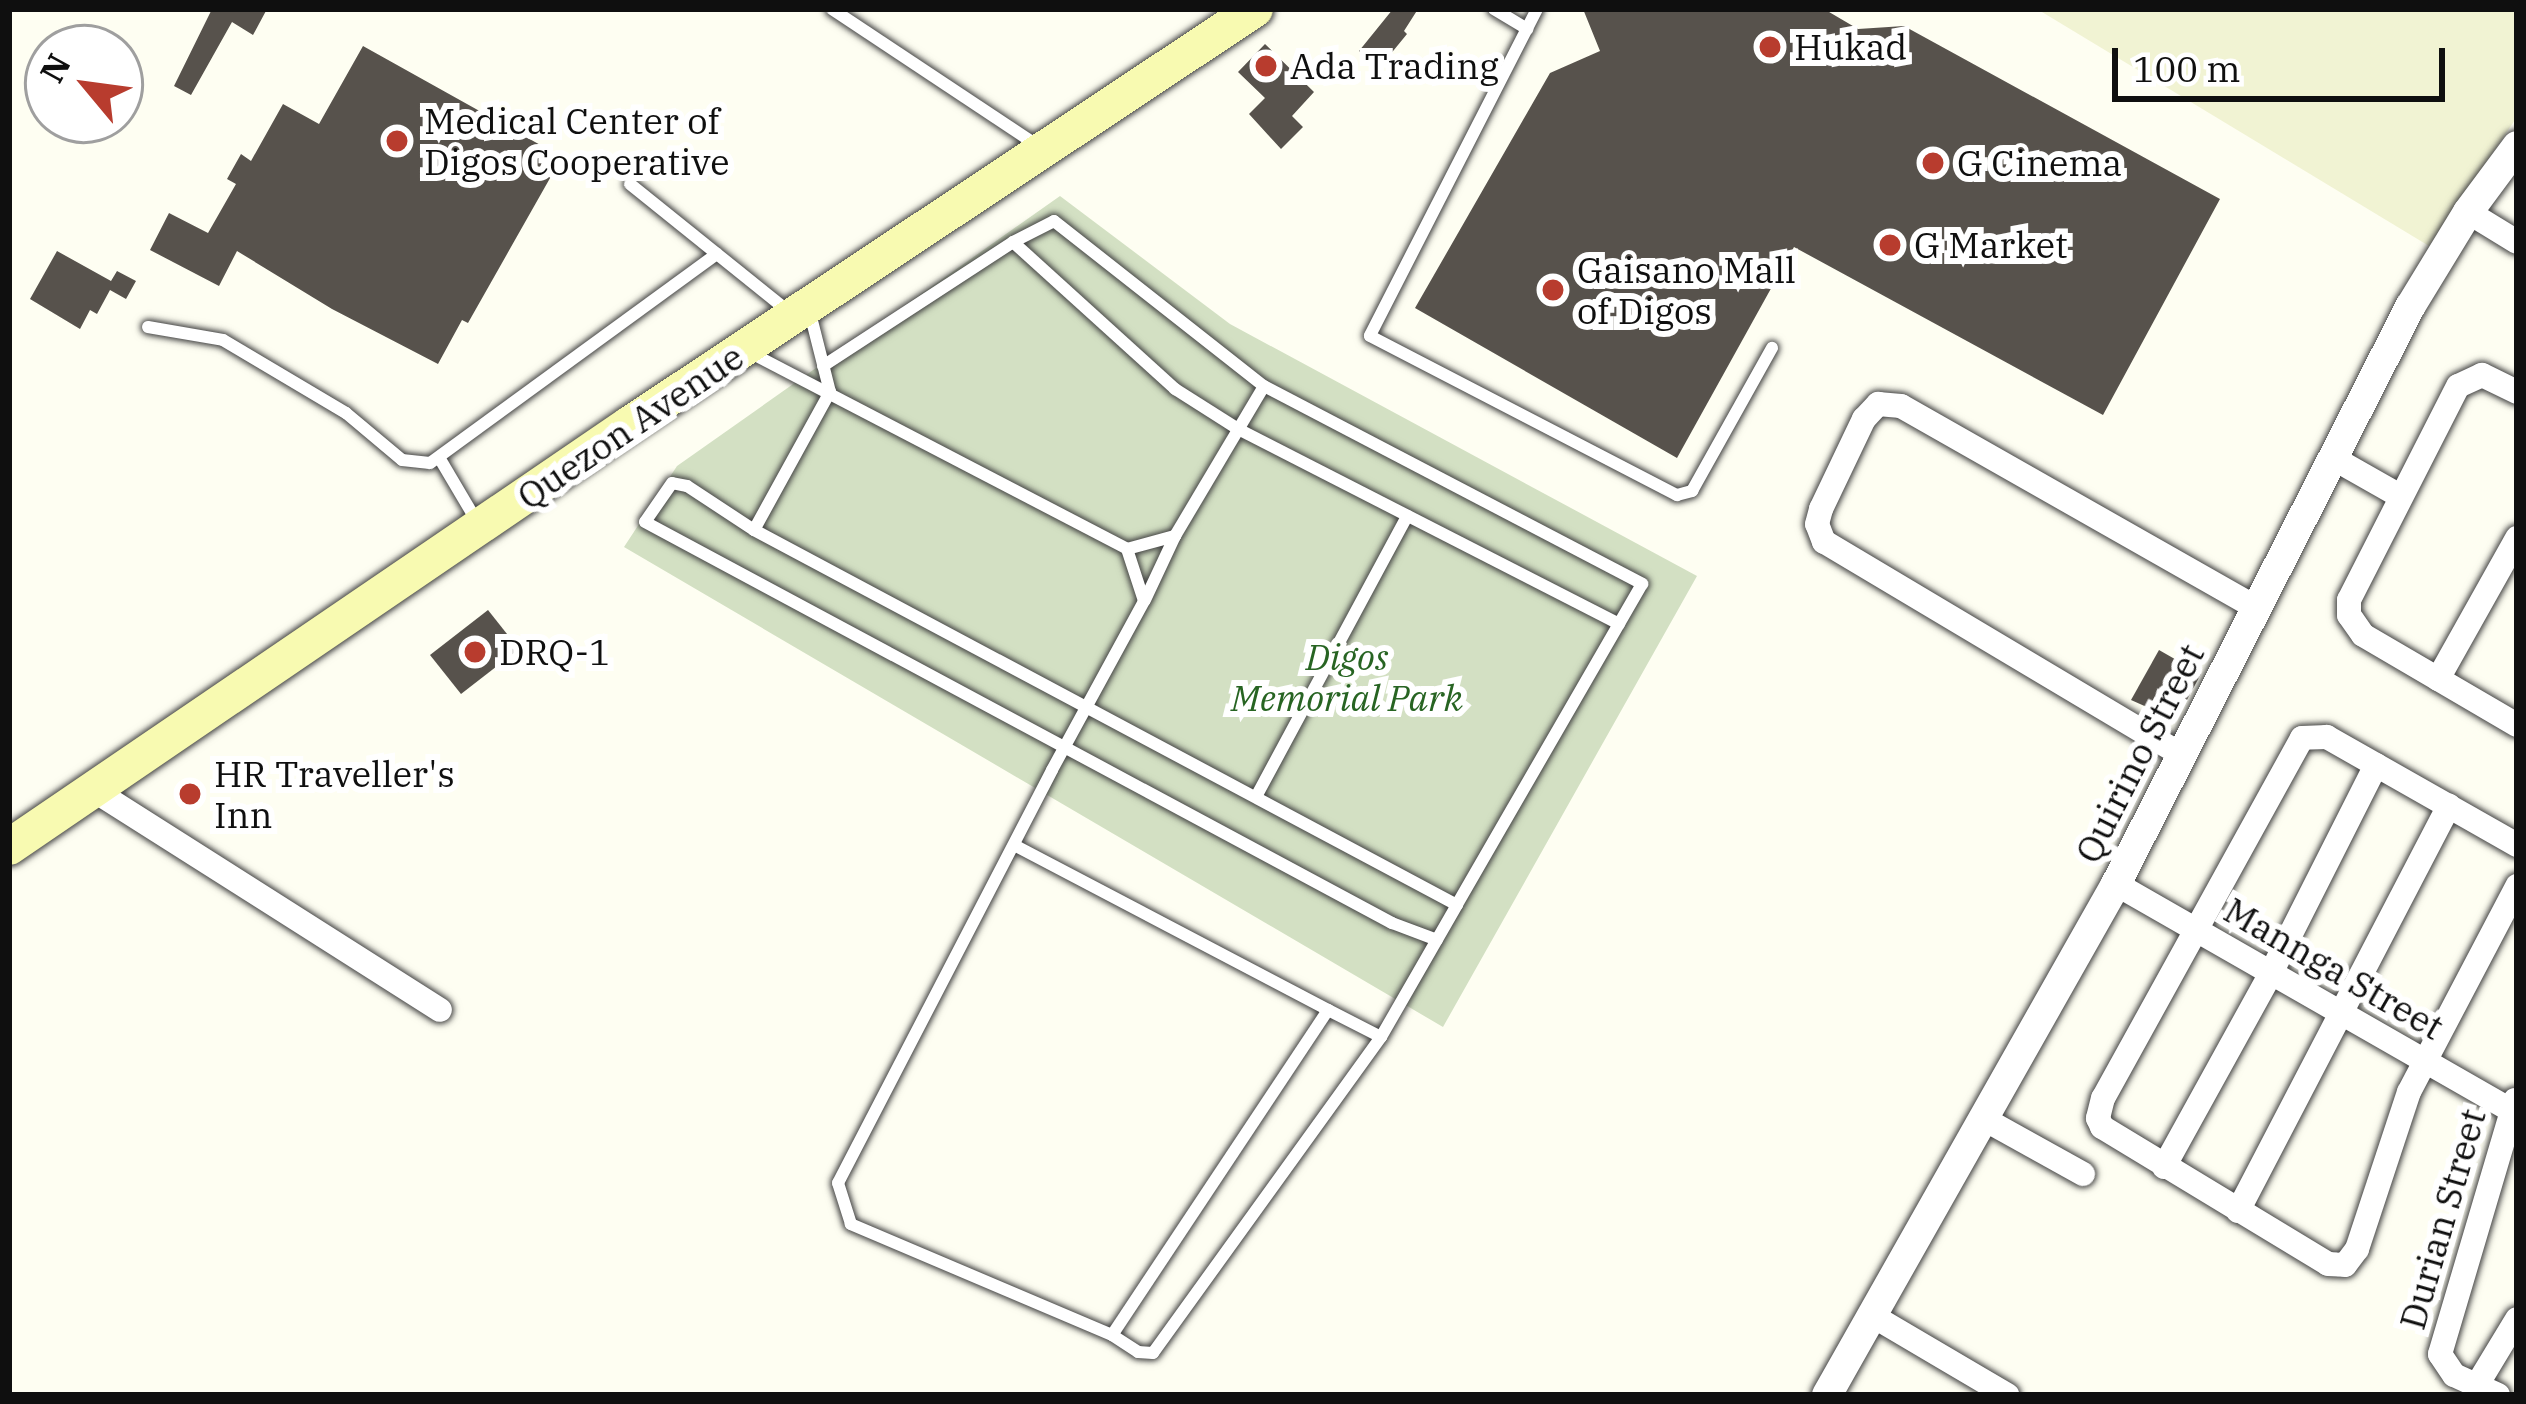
<!DOCTYPE html>
<style>
body{margin:0}
#map{position:relative;width:2526px;height:1404px;overflow:hidden;background:#fefef2;font-family:"IBM Plex Serif",serif}
div>[style]{position:absolute}
[style*='--x']{left:calc(var(--x)*1px);top:calc(var(--y)*1px);width:calc(var(--w)*1px);rotate:calc(var(--a)*1deg)}
.farmland>*{inset:0;background:#f1f3d3}
.cemetery>*{inset:0;background:#d3e0c3}
.building>*{inset:0;background:#57524c}
.roads{filter:drop-shadow(0 0 3px #424242) drop-shadow(0 0 3px #424242)}
.service>*{height:12px;margin:-6px;padding:0 6px;transform-origin:6px;border-radius:6px;background:#fff}
.minor>*{height:24px;margin:-12px;padding:0 12px;transform-origin:12px;border-radius:12px;background:#fff}
.tertiary>*{height:30px;margin:-15px;padding:0 15px;transform-origin:15px;border-radius:15px;background:#fff}
.secondary>*{height:36px;margin:-18px;padding:0 18px;transform-origin:18px;border-radius:18px;background:#f8fab1}
.dots>*{width:33px;height:33px;translate:-50% -50%;box-sizing:border-box;border:6px solid #fff;border-radius:50%}
span{translate:-50% -50%;white-space:nowrap;text-align:center;line-height:1.15;-webkit-text-stroke:12px #fff;paint-order:stroke}
.poi-label{font-size:36px;color:#0f0f0f}
.left{translate:0 -50%;text-align:left}
.street-label{font-size:36px;color:#0f0f0f}
.park-label{font-size:36px;color:#276422;font-style:italic}
.frame{position:absolute;inset:0;border:12px solid #0f0f0f;pointer-events:none}
.north{position:absolute;left:24px;top:24px;width:120px;height:120px;box-sizing:border-box;background:#fff;border:3px solid #9f9f9f;border-radius:50%;rotate:299deg;font-size:33px;font-weight:700;line-height:48px;text-align:center;color:#0f0f0f}
.north::after{content:'';display:block;margin:auto;width:42px;height:54px;background:#b83c2e;clip-path:polygon(50% 0,100% 100%,50% 72%,0 100%)}
.scale{position:absolute;left:2112px;top:48px;width:333px;height:54px;box-sizing:border-box;border:6px solid #0f0f0f;border-top:0;padding-left:15px;font-size:36px;line-height:42px;white-space:nowrap;color:#0f0f0f;-webkit-text-stroke:9px #fff;paint-order:stroke}
</style>
<div id="map">
<div class="farmland">
<i style="clip-path:polygon(2037px 9px,2517px 9px,2517px 117px,2429px 246px)"></i>
</div>
<div class="cemetery">
<i style="clip-path:polygon(1060px 196px,1230px 324px,1697px 576px,1443px 1027px,624px 547px,677px 466px)"></i>
</div>
<div class="building">
<i style="clip-path:polygon(212px 9px,267px 9px,253px 35px,232px 22px,191px 95px,174px 86px)"></i>
<i style="clip-path:polygon(1393px 9px,1418px 9px,1404px 31px,1407px 34px,1380px 67px,1359px 51px)"></i>
<i style="clip-path:polygon(1583px 9px,1824px 9px,1858px 29px,1904px 26px,2220px 199px,2103px 415px,1794px 247px,1677px 458px,1415px 308px,1550px 73px,1600px 51px)"></i>
<i style="clip-path:polygon(1265px 44px,1314px 92px,1292px 116px,1303px 127px,1281px 149px,1249px 114px,1265px 98px,1238px 72px)"></i>
<i style="clip-path:polygon(363px 46px,562px 157px,468px 323px,462px 320px,438px 364px,332px 309px,237px 251px,219px 286px,150px 250px,169px 213px,208px 233px,236px 184px,227px 179px,241px 154px,251px 161px,283px 104px,319px 124px)"></i>
<i style="clip-path:polygon(57px 251px,111px 281px,117px 271px,136px 281px,126px 299px,110px 290px,97px 314px,90px 310px,80px 329px,30px 299px)"></i>
<i style="clip-path:polygon(488px 610px,519px 649px,461px 694px,430px 655px)"></i>
<i style="clip-path:polygon(2159px 650px,2201px 674px,2176px 720px,2131px 700px)"></i>
</div>
<div class="roads">
<div class="service">
<i style="--x:832;--y:9;--w:247;--a:33.6"></i>
<i style="--x:1494;--y:9;--w:39;--a:31"></i>
<i style="--x:1537;--y:9;--w:367;--a:117.1"></i>
<i style="--x:1370;--y:336;--w:346;--a:27.4"></i>
<i style="--x:1677;--y:495;--w:16;--a:-15"></i>
<i style="--x:1692;--y:491;--w:164;--a:-60.8"></i>
<i style="--x:630;--y:184;--w:203;--a:38.8"></i>
<i style="--x:1013;--y:242;--w:219;--a:42.2"></i>
<i style="--x:1175;--y:389;--w:75;--a:32.4"></i>
<i style="--x:1238;--y:429;--w:428;--a:27.1"></i>
<i style="--x:148;--y:327;--w:76;--a:9.8"></i>
<i style="--x:223;--y:340;--w:143;--a:30.7"></i>
<i style="--x:346;--y:413;--w:73;--a:40"></i>
<i style="--x:402;--y:460;--w:28;--a:6"></i>
<i style="--x:430;--y:463;--w:355;--a:-36.1"></i>
<i style="--x:751;--y:353;--w:424;--a:27.5"></i>
<i style="--x:823;--y:366;--w:227;--a:-33.1"></i>
<i style="--x:1013;--y:242;--w:46;--a:-27.1"></i>
<i style="--x:1054;--y:221;--w:267;--a:38.2"></i>
<i style="--x:1264;--y:386;--w:427;--a:27.6"></i>
<i style="--x:1642;--y:584;--w:370;--a:120"></i>
<i style="--x:1457;--y:905;--w:797;--a:-151.92"></i>
<i style="--x:754;--y:530;--w:80;--a:-146.7"></i>
<i style="--x:687;--y:486;--w:15;--a:-169"></i>
<i style="--x:672;--y:483;--w:47;--a:124.7"></i>
<i style="--x:645;--y:522;--w:848;--a:28.23"></i>
<i style="--x:1392;--y:923;--w:48;--a:20.7"></i>
<i style="--x:440;--y:459;--w:77;--a:59.4"></i>
<i style="--x:754;--y:530;--w:158;--a:-61.2"></i>
<i style="--x:830;--y:392;--w:81;--a:-104.2"></i>
<i style="--x:1145;--y:600;--w:71;--a:-64.9"></i>
<i style="--x:1257;--y:795;--w:317;--a:-61.7"></i>
<i style="--x:1014;--y:845;--w:355;--a:27.7"></i>
<i style="--x:1328;--y:1010;--w:390;--a:123.6"></i>
<i style="--x:1112;--y:1335;--w:284;--a:-157"></i>
<i style="--x:851;--y:1224;--w:43;--a:-107.6"></i>
<i style="--x:838;--y:1183;--w:465;--a:-62.6"></i>
<i style="--x:1052;--y:770;--w:192;--a:-61.4"></i>
<i style="--x:1144;--y:601;--w:55;--a:-108.1"></i>
<i style="--x:1127;--y:549;--w:50;--a:-15.2"></i>
<i style="--x:1175;--y:536;--w:174;--a:-59.3"></i>
<i style="--x:1381;--y:1037;--w:152;--a:-60.1"></i>
<i style="--x:1112;--y:1335;--w:31;--a:33"></i>
<i style="--x:1138;--y:1352;--w:15;--a:4"></i>
<i style="--x:1153;--y:1353;--w:390;--a:-54.2"></i>
<i style="--x:1381;--y:1037;--w:59;--a:-153"></i>
</div>
<div class="minor">
<i style="--x:2468;--y:212;--w:57;--a:31.5"></i>
<i style="--x:2517;--y:392;--w:39;--a:-154"></i>
<i style="--x:2482;--y:375;--w:26;--a:155"></i>
<i style="--x:2458;--y:386;--w:240;--a:117"></i>
<i style="--x:2349;--y:600;--w:15;--a:90"></i>
<i style="--x:2349;--y:615;--w:24;--a:55"></i>
<i style="--x:2363;--y:635;--w:178;--a:30.3"></i>
<i style="--x:2333;--y:458;--w:77;--a:29.6"></i>
<i style="--x:2438;--y:679;--w:162;--a:-60.7"></i>
<i style="--x:2182;--y:755;--w:417;--a:-149.2"></i>
<i style="--x:1824;--y:542;--w:19;--a:-111"></i>
<i style="--x:1817;--y:524;--w:16;--a:-75"></i>
<i style="--x:1821;--y:509;--w:100;--a:-64.5"></i>
<i style="--x:1864;--y:419;--w:21;--a:-47"></i>
<i style="--x:1878;--y:404;--w:23;--a:5"></i>
<i style="--x:1901;--y:406;--w:409;--a:29.6"></i>
<i style="--x:92;--y:789;--w:412;--a:32.4"></i>
<i style="--x:2517;--y:845;--w:219;--a:-150.4"></i>
<i style="--x:2327;--y:737;--w:25;--a:178"></i>
<i style="--x:2302;--y:738;--w:411;--a:118.9"></i>
<i style="--x:2103;--y:1098;--w:21;--a:104"></i>
<i style="--x:2098;--y:1118;--w:10;--a:66"></i>
<i style="--x:2102;--y:1127;--w:264;--a:31.2"></i>
<i style="--x:2328;--y:1264;--w:17;--a:3"></i>
<i style="--x:2345;--y:1265;--w:20;--a:-53"></i>
<i style="--x:2357;--y:1249;--w:165;--a:-71.7"></i>
<i style="--x:2409;--y:1092;--w:233;--a:-62.3"></i>
<i style="--x:2116;--y:884;--w:462;--a:29.8"></i>
<i style="--x:1986;--y:1120;--w:111;--a:29.1"></i>
<i style="--x:2164;--y:1167;--w:222;--a:-61.1"></i>
<i style="--x:2271;--y:973;--w:233;--a:-63.2"></i>
<i style="--x:2238;--y:1211;--w:457;--a:-62.5"></i>
<i style="--x:1873;--y:1316;--w:156;--a:30.5"></i>
<i style="--x:2477;--y:1385;--w:77;--a:-58.8"></i>
<i style="--x:2498;--y:1395;--w:48;--a:-155.6"></i>
<i style="--x:2454;--y:1375;--w:25;--a:-124"></i>
<i style="--x:2440;--y:1354;--w:265;--a:-73.5"></i>
</div>
<div class="tertiary">
<i style="--x:1827;--y:1395;--w:587;--a:-60.51"></i>
<i style="--x:2116;--y:884;--w:648;--a:-63"></i>
<i style="--x:2410;--y:307;--w:111;--a:-58.6"></i>
<i style="--x:2468;--y:212;--w:82;--a:-53.4"></i>
</div>
<div class="secondary">
<i style="--x:9;--y:847;--w:751;--a:-34.26"></i>
<i style="--x:630;--y:424;--w:750;--a:-33.58"></i>
</div>
</div>
<div class="dots">
<i style="left:1770px;top:47px;background:#b83c2e"></i>
<i style="left:1266px;top:66px;background:#b83c2e"></i>
<i style="left:397px;top:141px;background:#b83c2e"></i>
<i style="left:1933px;top:163px;background:#b83c2e"></i>
<i style="left:1890px;top:245px;background:#b83c2e"></i>
<i style="left:1553px;top:290px;background:#b83c2e"></i>
<i style="left:475px;top:652px;background:#b83c2e"></i>
<i style="left:190px;top:794px;background:#b83c2e"></i>
</div>
<div class="poi-label">
<span class="left" style="left:1794px;top:47px">Hukad</span>
<span class="left" style="left:1290px;top:66px">Ada Trading</span>
<span class="left" style="left:424px;top:141px">Medical Center of<br>Digos Cooperative</span>
<span class="left" style="left:1957px;top:163px">G Cinema</span>
<span class="left" style="left:1914px;top:245px">G Market</span>
<span class="left" style="left:1577px;top:290px">Gaisano Mall<br>of Digos</span>
<span class="left" style="left:499px;top:652px">DRQ-1</span>
<span class="left" style="left:214px;top:794px">HR Traveller's<br>Inn</span>
</div>
<div class="street-label">
<span style="left:630px;top:426px;rotate:-34deg">Quezon Avenue</span>
<span style="left:2139px;top:753px;rotate:-63deg">Quirino Street</span>
<span style="left:2334px;top:968px;rotate:30deg">Mannga Street</span>
<span style="left:2442px;top:1219px;rotate:-74deg">Durian Street</span>
</div>
<div class="park-label">
<span style="left:1347px;top:677px">Digos<br>Memorial Park</span>
</div>
<div class="frame"></div>
<div class="north">N</div>
<div class="scale">100 m</div>
</div>
